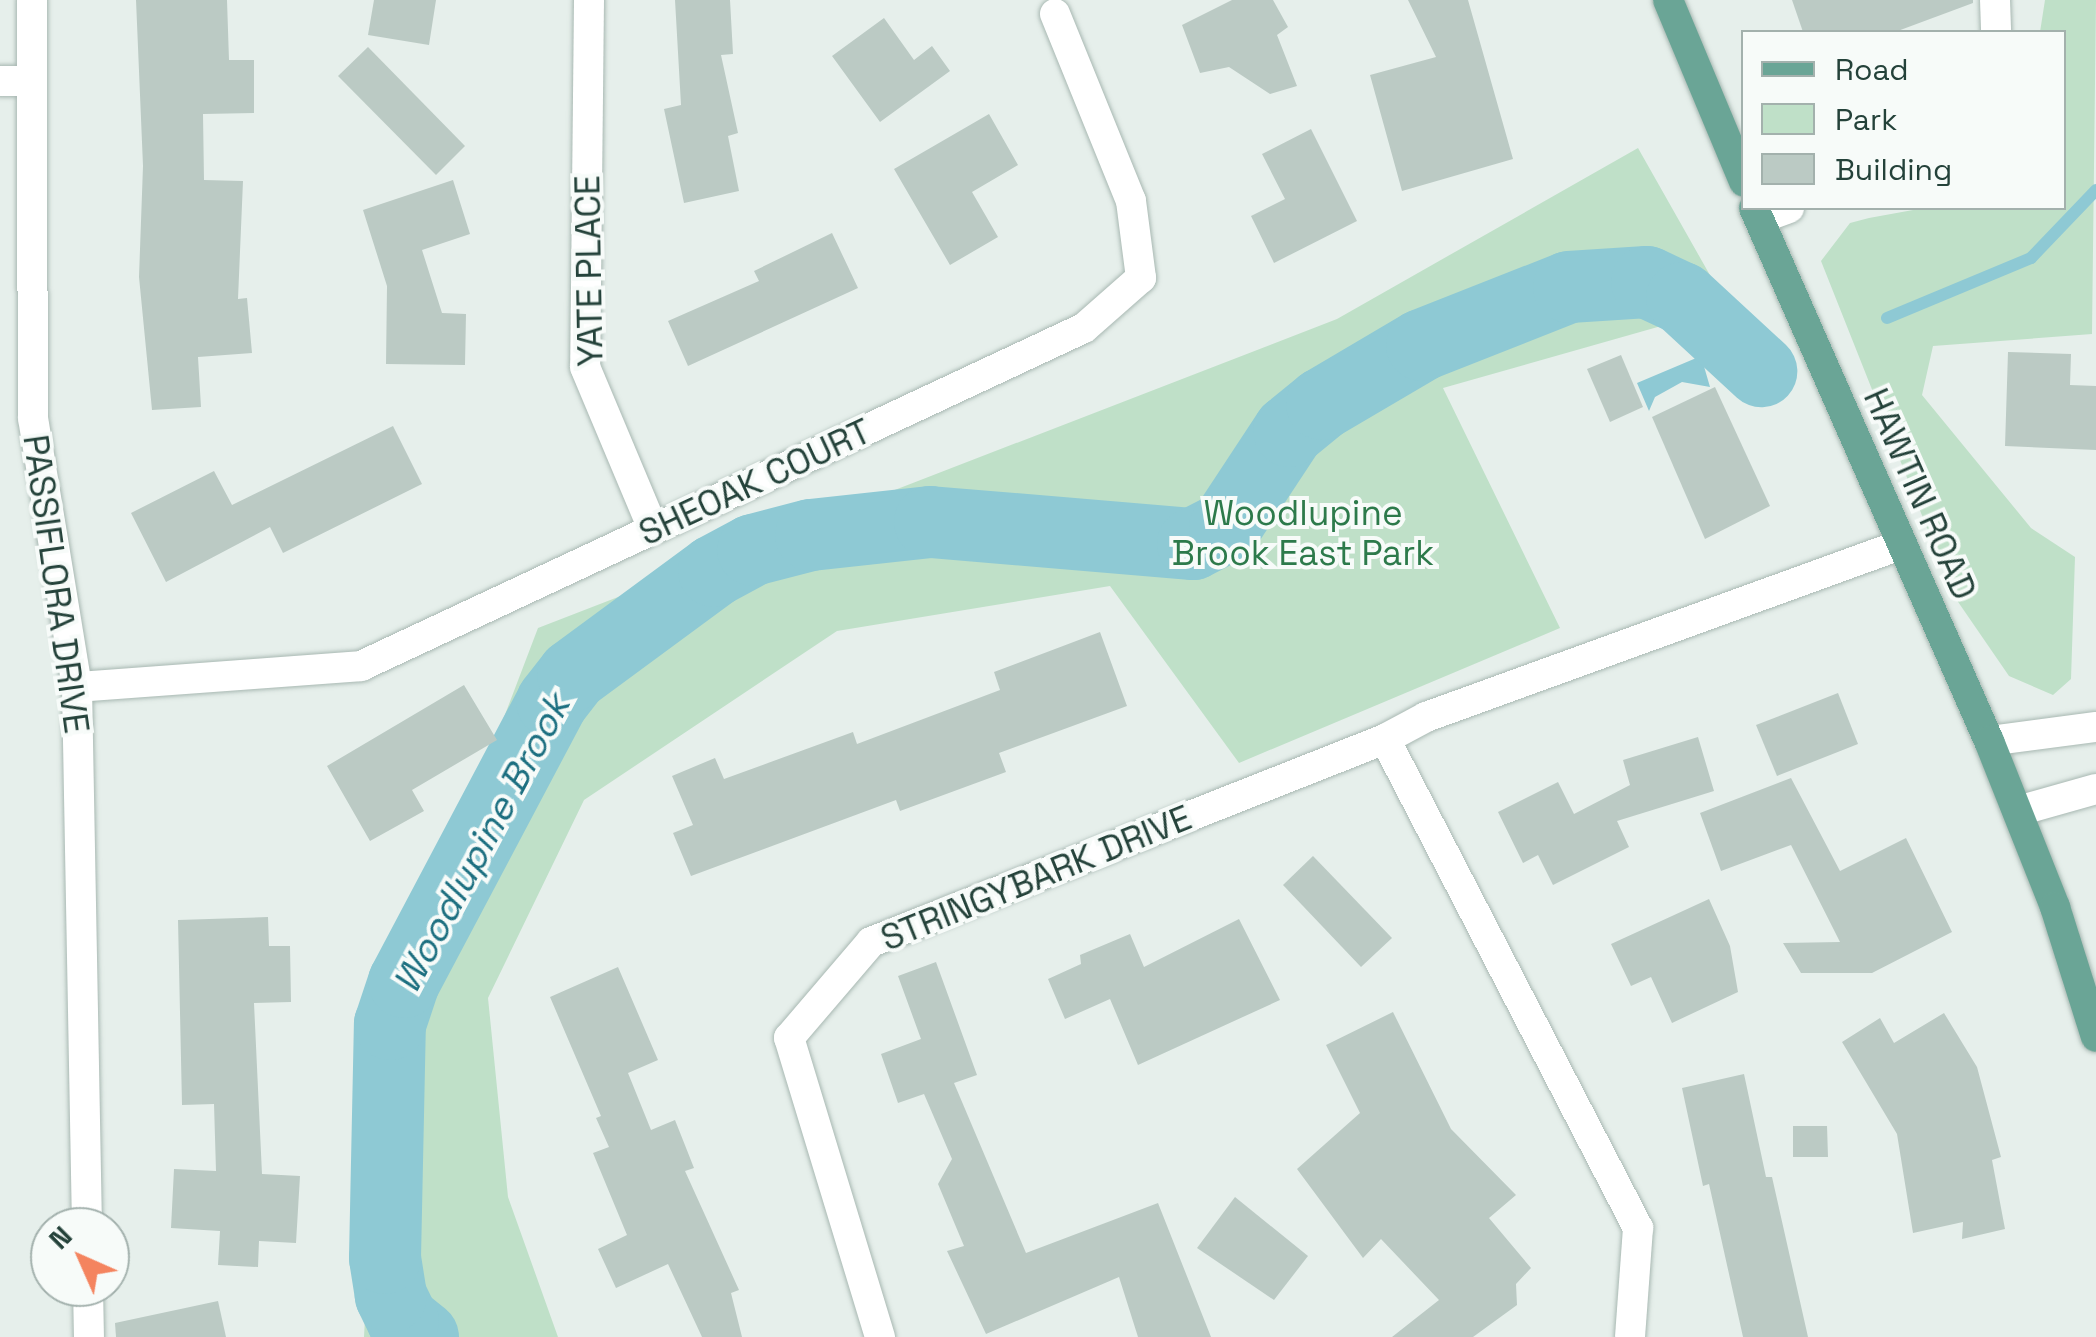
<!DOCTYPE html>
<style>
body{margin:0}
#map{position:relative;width:2096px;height:1337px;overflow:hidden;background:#e6efeb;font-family:"Space Grotesk",sans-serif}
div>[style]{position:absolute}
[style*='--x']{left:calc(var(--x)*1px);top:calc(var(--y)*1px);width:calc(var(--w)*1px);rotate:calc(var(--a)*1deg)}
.green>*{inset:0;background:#bfe0c8}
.water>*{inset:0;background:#8ec9d4}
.stream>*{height:12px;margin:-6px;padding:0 6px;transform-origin:6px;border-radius:6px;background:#8ec9d4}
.river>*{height:72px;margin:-36px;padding:0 36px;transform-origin:36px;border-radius:36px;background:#8ec9d4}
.building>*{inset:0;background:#bbcac4}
.roads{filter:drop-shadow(0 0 2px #a8b8b2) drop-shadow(0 0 2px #a8b8b2)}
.minor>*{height:30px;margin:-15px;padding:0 15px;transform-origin:15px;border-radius:15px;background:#fff}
.major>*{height:30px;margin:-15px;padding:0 15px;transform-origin:15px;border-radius:15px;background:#6aa596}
span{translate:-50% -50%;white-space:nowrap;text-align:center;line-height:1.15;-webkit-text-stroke:8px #f7fbf9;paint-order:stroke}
.street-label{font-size:35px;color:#24423a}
.park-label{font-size:35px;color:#2d7a4b}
.water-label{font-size:38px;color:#1c6f80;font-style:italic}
.legend{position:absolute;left:1741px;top:30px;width:325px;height:180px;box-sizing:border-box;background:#f7fbf9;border:2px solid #a3b1ad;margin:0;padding:12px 18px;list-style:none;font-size:30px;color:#24423a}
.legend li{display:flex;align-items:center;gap:20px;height:50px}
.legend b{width:50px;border:2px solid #a3b1ad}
.north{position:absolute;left:30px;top:1207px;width:100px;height:100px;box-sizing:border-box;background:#f7fbf9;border:2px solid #a3b1ad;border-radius:50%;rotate:315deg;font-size:28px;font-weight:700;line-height:40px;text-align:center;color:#24423a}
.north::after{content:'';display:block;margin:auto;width:35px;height:45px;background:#f4845f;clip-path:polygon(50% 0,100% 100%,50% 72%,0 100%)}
</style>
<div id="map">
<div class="green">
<i style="clip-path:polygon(2045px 0,2096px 0,2092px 334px,1933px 346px,1922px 395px,2031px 528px,2075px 557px,2071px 679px,2053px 695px,2009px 676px,1954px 596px,1821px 261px,1850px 223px,1869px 218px,1924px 208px,2064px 208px,2064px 32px,2040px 32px)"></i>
<i style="clip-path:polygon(1638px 148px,1728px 307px,1443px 388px,1560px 628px,1239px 763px,1110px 586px,837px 631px,584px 800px,488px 998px,508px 1197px,558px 1337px,364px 1337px,385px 951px,461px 830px,538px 628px,1337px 319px)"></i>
</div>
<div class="water">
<i style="clip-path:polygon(1701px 356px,1710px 387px,1682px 382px,1655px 397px,1649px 411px,1637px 383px)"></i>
</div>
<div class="stream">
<i style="--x:1887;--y:318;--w:156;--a:-22.6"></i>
<i style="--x:2031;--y:258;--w:94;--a:-46.3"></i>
</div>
<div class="river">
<i style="--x:423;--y:1337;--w:26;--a:-141"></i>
<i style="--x:403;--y:1321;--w:28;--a:-116"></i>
<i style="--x:391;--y:1296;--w:38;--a:-99"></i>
<i style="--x:385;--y:1258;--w:234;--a:-88.8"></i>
<i style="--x:390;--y:1024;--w:44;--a:-71.6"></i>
<i style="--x:404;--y:982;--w:317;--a:-62.1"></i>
<i style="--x:552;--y:702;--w:34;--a:-52"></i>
<i style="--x:573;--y:675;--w:175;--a:-36.4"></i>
<i style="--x:714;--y:571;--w:44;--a:-28.3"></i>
<i style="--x:753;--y:550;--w:60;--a:-14.5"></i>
<i style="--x:811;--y:535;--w:120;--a:-6.2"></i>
<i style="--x:930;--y:522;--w:264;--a:4.8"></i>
<i style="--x:1193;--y:544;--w:36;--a:-27"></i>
<i style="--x:1225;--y:528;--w:116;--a:-56.6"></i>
<i style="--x:1289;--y:431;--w:43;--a:-39.3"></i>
<i style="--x:1322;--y:404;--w:116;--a:-30.5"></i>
<i style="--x:1422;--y:345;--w:158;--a:-21.5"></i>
<i style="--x:1569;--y:287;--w:78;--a:-3.7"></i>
<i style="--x:1647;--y:282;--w:38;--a:25"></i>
<i style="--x:1682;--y:298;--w:108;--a:42.7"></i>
</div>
<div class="building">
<i style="clip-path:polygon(136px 0,227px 0,229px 60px,254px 60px,254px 113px,203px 114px,204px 180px,243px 181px,238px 299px,247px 298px,252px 353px,198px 357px,201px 407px,152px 410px,139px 277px,143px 166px)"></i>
<i style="clip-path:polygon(374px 0,436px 0,429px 45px,368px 35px)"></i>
<i style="clip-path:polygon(675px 0,730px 0,733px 54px,721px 55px,738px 133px,728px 136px,739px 191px,684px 203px,664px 109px,681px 105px)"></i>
<i style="clip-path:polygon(1232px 0,1273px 0,1288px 27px,1277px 35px,1297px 86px,1270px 94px,1229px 67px,1200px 73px,1182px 25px)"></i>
<i style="clip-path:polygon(1408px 0,1468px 0,1513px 159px,1402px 191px,1370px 75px,1436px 57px)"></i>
<i style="clip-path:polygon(1792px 0,1973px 0,1973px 3px,1895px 32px,1803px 32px)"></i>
<i style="clip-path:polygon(884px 18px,914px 60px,932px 46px,950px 71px,880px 122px,832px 56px)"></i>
<i style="clip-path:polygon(368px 47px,465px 146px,436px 175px,338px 76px)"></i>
<i style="clip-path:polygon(989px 114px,1018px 165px,972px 192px,998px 237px,950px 265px,894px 169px)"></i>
<i style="clip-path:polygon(1311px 129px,1357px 221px,1274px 263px,1251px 216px,1285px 199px,1262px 154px)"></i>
<i style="clip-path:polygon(453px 180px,470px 234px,422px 250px,442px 313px,466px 314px,465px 365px,386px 364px,387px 286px,363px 210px)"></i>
<i style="clip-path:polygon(832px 233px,858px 288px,688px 366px,668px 321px,759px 281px,754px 271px)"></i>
<i style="clip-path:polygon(2008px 352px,2071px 354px,2070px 385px,2096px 386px,2096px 450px,2005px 446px)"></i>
<i style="clip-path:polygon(1621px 355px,1643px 407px,1610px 422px,1587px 369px)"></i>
<i style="clip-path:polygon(1715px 387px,1770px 506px,1705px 539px,1652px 417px)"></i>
<i style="clip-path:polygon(393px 426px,422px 484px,283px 553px,270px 527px,166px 582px,131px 513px,214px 471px,232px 505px)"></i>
<i style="clip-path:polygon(1100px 632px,1127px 706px,999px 753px,1006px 772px,900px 811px,896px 800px,691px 876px,673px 833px,693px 825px,672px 776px,715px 758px,724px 779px,853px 732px,857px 744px,1000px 690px,994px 672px)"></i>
<i style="clip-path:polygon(464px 685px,497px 740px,412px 790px,424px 811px,370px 841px,327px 766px)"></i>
<i style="clip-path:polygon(1838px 693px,1858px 744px,1777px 776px,1756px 725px)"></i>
<i style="clip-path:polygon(1698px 737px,1714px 791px,1617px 821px,1629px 847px,1553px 885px,1538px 855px,1523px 863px,1498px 812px,1558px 782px,1574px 814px,1630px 785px,1623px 760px)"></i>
<i style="clip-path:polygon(1791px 778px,1840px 871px,1906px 838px,1952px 932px,1872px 973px,1801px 973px,1783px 943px,1840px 942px,1791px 845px,1721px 871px,1700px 813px)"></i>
<i style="clip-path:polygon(1313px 856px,1392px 938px,1361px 967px,1283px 885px)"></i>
<i style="clip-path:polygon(1709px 899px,1730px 946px,1738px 992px,1672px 1023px,1651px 977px,1631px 986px,1611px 944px)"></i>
<i style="clip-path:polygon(268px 917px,269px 946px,290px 946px,291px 1002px,254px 1003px,262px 1174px,300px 1176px,296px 1243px,259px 1241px,258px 1267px,218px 1265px,220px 1231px,171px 1228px,174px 1169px,216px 1171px,214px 1104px,182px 1105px,178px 920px)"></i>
<i style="clip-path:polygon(1239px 919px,1280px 1000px,1138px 1065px,1110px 999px,1065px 1019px,1048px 979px,1081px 964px,1080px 955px,1130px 934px,1144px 967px)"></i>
<i style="clip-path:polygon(936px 962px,977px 1075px,954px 1083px,1026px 1253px,1158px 1203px,1211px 1337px,1138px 1337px,1119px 1277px,986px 1334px,947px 1251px,964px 1246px,938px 1184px,952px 1159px,924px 1094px,898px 1103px,881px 1054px,921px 1039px,898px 976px)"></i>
<i style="clip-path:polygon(618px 967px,658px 1060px,628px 1073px,651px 1130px,675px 1120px,694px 1168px,685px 1171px,739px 1290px,731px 1293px,742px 1337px,702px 1337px,668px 1264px,616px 1288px,598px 1249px,627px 1235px,593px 1153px,609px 1147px,596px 1118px,601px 1116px,550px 997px)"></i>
<i style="clip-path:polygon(1393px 1012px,1451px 1129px,1516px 1195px,1489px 1218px,1531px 1268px,1516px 1284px,1517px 1305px,1473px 1337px,1392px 1337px,1439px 1300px,1381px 1239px,1363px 1258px,1297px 1169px,1360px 1113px,1326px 1045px)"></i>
<i style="clip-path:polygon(1944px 1013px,1977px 1067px,2001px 1157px,1992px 1160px,2005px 1229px,1962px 1239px,1963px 1222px,1913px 1233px,1897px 1134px,1842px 1042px,1880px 1018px,1894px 1043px)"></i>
<i style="clip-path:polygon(1744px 1074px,1766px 1177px,1772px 1177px,1808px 1337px,1743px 1337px,1709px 1184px,1703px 1186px,1682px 1088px)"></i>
<i style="clip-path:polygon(1793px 1126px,1827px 1126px,1828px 1157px,1793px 1157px)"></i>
<i style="clip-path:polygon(1235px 1197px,1308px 1256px,1274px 1300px,1197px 1248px)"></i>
<i style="clip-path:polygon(218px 1301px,226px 1337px,116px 1337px,115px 1323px)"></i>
</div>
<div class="roads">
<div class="minor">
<i style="--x:32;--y:0;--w:418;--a:89.9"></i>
<i style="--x:33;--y:418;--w:273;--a:80.7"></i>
<i style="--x:77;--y:687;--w:540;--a:88.94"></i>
<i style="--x:589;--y:0;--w:367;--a:90.6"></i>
<i style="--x:585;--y:367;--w:176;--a:67.2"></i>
<i style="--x:1995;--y:0;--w:32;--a:88"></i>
<i style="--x:0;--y:81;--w:31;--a:0"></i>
<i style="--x:1759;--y:219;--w:32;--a:-20"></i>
<i style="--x:77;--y:687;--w:285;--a:-4.2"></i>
<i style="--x:361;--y:666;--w:798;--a:-25.06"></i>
<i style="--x:1084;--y:328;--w:76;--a:-41.3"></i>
<i style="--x:1141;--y:278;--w:78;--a:-97.4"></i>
<i style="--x:1131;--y:201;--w:202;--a:-112.1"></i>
<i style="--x:1385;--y:739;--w:551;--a:62.64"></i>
<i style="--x:1638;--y:1228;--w:109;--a:94.2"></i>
<i style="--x:1989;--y:741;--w:108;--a:-7.5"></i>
<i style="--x:2018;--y:811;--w:81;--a:-15.8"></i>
<i style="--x:88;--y:1287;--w:50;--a:88.9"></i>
<i style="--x:880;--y:1337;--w:313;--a:-106.9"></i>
<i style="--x:789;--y:1038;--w:126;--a:-49.5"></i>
<i style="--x:871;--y:942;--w:553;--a:-21.55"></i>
<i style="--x:1385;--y:739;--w:47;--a:-28.2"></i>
<i style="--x:1426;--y:717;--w:504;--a:-19.94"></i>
</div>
<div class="major">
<i style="--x:1668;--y:0;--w:197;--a:67.3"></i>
<i style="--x:1754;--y:208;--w:583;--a:66.21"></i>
<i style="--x:1989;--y:741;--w:179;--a:68.3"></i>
<i style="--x:2055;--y:907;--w:136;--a:72.5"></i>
</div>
</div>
<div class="street-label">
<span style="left:589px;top:271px;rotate:-91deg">YATE PLACE</span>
<span style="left:755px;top:482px;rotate:-25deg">SHEOAK COURT</span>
<span style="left:1920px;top:494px;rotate:66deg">HAWTIN ROAD</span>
<span style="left:56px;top:584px;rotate:82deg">PASSIFLORA DRIVE</span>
<span style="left:1036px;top:878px;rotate:-22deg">STRINGYBARK DRIVE</span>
</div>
<div class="park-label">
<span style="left:1303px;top:533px">Woodlupine<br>Brook East Park</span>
</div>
<div class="water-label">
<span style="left:482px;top:844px;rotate:-62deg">Woodlupine Brook</span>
</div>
<ul class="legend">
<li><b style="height:12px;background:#6aa596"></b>Road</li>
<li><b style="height:28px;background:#bfe0c8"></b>Park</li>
<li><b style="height:28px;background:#bbcac4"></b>Building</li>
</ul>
<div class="north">N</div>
</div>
